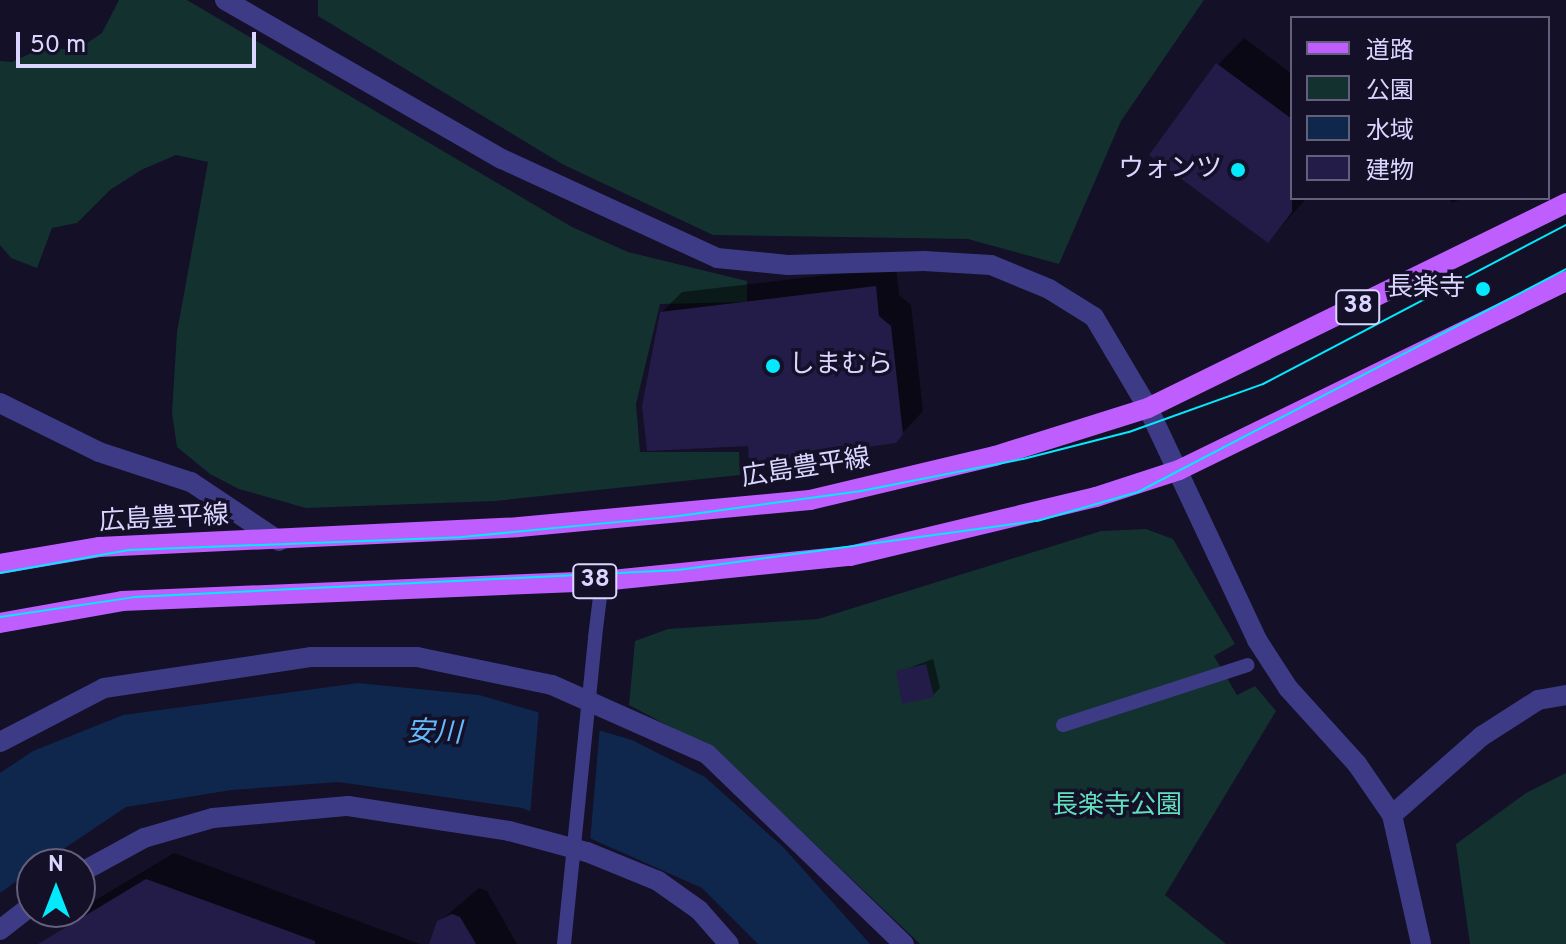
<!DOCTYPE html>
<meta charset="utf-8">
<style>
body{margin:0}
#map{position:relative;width:1566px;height:944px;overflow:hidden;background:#131027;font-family:Overpass,"Noto Sans JP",sans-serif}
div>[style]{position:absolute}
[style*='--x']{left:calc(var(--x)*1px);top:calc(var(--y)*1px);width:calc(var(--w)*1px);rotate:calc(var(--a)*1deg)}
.green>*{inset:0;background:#13312f}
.water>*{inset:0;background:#0f274c}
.pier>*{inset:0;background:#131027}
.shadow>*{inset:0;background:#0007}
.building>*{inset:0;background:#241c48}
.lane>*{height:14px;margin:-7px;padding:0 7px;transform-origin:7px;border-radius:7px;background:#3d3b86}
.street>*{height:20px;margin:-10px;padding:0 10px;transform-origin:10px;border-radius:10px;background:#3d3b86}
.primary>*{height:20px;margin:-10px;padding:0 10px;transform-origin:10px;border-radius:10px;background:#bf5efe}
.tram>*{height:2px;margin:-1px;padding:0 1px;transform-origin:1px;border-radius:1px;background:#04e9fd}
.lane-bridge>*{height:14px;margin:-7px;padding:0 7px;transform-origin:7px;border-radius:7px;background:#3d3b86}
.dots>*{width:22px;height:22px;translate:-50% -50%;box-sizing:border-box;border:4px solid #131027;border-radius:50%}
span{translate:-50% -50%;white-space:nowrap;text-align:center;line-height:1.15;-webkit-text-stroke:7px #131027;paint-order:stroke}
.shield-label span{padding:2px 6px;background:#131027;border:2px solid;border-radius:6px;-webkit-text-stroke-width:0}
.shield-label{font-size:24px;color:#dad6ff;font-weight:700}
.poi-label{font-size:26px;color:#dad6ff}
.right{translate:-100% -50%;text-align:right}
.left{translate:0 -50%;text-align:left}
.street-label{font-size:26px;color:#dad6ff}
.park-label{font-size:26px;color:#62dfbd}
.water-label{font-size:28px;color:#65bafe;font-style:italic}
.legend{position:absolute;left:1290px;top:16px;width:260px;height:184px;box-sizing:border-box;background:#131027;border:2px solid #635f7d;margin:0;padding:10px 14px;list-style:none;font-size:24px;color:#dad6ff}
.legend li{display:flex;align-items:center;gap:16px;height:40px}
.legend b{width:40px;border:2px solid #635f7d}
.north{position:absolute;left:16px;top:848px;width:80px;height:80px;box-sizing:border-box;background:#131027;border:2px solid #635f7d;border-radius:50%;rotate:0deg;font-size:22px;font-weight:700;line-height:32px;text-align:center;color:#dad6ff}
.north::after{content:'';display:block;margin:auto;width:28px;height:36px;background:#04e9fd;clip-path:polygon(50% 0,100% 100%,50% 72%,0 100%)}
.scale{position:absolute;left:16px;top:32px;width:240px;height:36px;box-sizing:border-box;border:4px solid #dad6ff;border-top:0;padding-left:10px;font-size:24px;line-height:28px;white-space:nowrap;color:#dad6ff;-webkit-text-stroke:6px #131027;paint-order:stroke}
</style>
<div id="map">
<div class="green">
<i style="clip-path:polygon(119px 0,187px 0,572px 227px,628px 252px,747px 281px,747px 302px,660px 304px,636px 404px,640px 452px,739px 452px,740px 475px,495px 501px,306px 508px,239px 489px,210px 474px,177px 447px,172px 413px,177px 332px,208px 162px,176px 155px,141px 170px,110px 190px,77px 223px,52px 228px,37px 268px,11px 258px,0 245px,0 61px,12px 62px,40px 49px,78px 49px,102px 33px)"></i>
<i style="clip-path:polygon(318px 0,1204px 0,1121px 121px,1059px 264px,968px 239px,713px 235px,562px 164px,318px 16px)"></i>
<i style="clip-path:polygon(1146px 529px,1173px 539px,1235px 644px,1214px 656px,1237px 695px,1255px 686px,1276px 711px,1165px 895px,1226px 944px,920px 944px,718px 752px,629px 705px,635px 641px,668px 629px,818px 619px,1101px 531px)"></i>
<i style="clip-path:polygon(1566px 773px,1566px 944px,1470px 944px,1456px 844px,1526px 793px)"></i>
</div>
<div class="water">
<i style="clip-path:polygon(358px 683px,479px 695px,632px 740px,705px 777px,784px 848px,870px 944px,758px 944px,702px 888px,522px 808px,338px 782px,232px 790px,126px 807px,41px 864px,32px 864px,32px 870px,0 893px,0 773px,33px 751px,123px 715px)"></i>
</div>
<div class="pier">
<i style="clip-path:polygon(539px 709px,600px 726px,590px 842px,530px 816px)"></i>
</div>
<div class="shadow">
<i style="clip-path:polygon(1244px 38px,1292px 74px,1292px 198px,1307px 198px,1268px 241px,1218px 65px)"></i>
<i style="clip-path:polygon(1449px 198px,1463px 198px,1452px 203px)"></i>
<i style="clip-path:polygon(896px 267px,899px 295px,911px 305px,923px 411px,895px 441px,750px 444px,661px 313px,682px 292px)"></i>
<i style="clip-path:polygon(933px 659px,940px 688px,933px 695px,898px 672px)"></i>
<i style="clip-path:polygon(174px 853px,420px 944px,62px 944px,67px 928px,94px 901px)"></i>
<i style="clip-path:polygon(479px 888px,487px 891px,517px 944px,431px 944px,439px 922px)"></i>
</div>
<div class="building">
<i style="clip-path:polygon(1216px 63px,1292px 119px,1292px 212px,1268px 243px,1149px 155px)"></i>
<i style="clip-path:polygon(876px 286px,879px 316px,891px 326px,903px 434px,896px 443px,749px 463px,748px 446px,647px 451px,642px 406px,660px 312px)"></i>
<i style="clip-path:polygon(926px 664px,934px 697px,902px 704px,896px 671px)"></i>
<i style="clip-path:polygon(146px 879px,315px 941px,315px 944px,38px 944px)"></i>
<i style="clip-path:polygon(452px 914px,460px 917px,476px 944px,429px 944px,437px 921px)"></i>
</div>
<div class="lane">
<i style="--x:595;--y:637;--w:56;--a:-82.9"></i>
<i style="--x:1063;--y:725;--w:194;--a:-18"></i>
</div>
<div class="street">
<i style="--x:225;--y:0;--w:319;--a:29.9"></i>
<i style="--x:502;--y:159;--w:237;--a:24.7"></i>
<i style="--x:717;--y:258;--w:71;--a:5.6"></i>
<i style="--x:788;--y:265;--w:136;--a:-1.7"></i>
<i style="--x:924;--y:261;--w:67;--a:3.4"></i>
<i style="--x:991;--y:265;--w:63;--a:22.5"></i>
<i style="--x:1049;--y:289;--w:53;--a:31.9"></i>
<i style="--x:1094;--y:317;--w:106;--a:59.3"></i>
<i style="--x:1148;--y:408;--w:256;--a:64.8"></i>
<i style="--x:1257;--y:640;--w:57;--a:57.1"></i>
<i style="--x:1288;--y:688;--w:103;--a:47.8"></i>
<i style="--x:1357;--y:764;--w:62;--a:55.5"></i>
<i style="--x:1392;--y:815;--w:132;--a:77.3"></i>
<i style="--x:0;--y:403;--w:110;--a:26.3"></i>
<i style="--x:99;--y:452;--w:97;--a:18.1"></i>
<i style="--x:191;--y:482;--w:106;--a:33.8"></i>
<i style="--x:0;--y:742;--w:117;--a:-27.4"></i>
<i style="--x:104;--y:688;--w:210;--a:-8.5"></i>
<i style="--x:312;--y:657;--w:105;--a:0"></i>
<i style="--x:417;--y:657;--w:138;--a:11.7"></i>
<i style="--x:552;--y:685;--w:170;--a:24"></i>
<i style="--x:707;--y:754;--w:274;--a:44"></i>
<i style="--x:1392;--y:815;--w:120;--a:-41.3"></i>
<i style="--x:1482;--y:736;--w:67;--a:-32.7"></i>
<i style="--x:1538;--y:700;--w:28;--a:-10"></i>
<i style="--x:80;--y:873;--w:73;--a:-28.7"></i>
<i style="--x:144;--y:838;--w:72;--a:-16.2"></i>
<i style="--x:213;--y:818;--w:136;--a:-5.1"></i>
<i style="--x:348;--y:806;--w:163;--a:8.8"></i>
<i style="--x:509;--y:831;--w:81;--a:15.1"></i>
<i style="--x:587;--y:852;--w:77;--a:22.2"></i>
<i style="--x:658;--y:881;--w:50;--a:35.3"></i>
<i style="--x:699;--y:910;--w:45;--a:48.6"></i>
<i style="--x:0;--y:930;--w:41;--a:-38"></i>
</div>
<div class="primary">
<i style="--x:0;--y:564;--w:100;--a:-9.7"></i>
<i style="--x:99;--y:547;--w:420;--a:-2.7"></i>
<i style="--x:519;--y:527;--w:292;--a:-5.3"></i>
<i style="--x:810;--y:500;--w:190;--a:-13.4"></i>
<i style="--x:995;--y:456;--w:160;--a:-17.4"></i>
<i style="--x:1148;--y:408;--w:466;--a:-26.1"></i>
<i style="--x:0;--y:623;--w:124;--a:-10.2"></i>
<i style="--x:122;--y:601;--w:480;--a:-2.4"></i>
<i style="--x:602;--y:581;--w:249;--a:-5.8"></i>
<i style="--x:850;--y:556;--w:253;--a:-13.5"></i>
<i style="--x:1096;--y:497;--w:87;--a:-18"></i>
<i style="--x:1179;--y:470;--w:431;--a:-26"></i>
</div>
<div class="tram">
<i style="--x:0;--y:573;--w:131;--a:-10.1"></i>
<i style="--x:129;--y:550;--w:333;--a:-2.2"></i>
<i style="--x:462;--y:537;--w:210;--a:-5.5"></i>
<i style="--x:671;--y:517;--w:192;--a:-7.8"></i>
<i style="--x:861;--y:491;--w:165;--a:-11.2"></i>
<i style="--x:1023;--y:459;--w:109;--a:-14.3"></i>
<i style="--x:1129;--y:432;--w:142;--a:-19.7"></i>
<i style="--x:1263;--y:384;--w:342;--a:-27.7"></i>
<i style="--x:0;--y:617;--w:136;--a:-8.4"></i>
<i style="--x:135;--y:597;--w:544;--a:-2.85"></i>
<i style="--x:678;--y:570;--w:362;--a:-7.8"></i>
<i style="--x:1037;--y:521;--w:105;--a:-16"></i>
<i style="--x:1138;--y:492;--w:483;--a:-27.5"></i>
</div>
<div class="lane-bridge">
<i style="--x:564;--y:944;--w:309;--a:-84.2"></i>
</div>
<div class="dots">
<i style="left:1238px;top:170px;background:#04e9fd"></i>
<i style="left:1483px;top:289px;background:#04e9fd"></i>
<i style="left:773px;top:366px;background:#04e9fd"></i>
</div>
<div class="shield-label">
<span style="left:1358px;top:307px">38</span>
<span style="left:595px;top:581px">38</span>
</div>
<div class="poi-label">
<span class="right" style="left:1222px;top:170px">ウォンツ</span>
<span class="right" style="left:1465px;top:289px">長楽寺</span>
<span class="left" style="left:789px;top:366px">しまむら</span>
</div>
<div class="street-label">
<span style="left:806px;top:469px;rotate:-9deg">広島豊平線</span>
<span style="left:164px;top:520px;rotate:-3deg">広島豊平線</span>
</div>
<div class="park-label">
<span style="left:1117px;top:807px">長楽寺公園</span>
</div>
<div class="water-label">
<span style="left:434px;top:734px;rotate:1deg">安川</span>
</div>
<ul class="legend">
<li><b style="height:10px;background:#bf5efe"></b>道路</li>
<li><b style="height:22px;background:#13312f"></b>公園</li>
<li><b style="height:22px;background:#0f274c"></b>水域</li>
<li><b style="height:22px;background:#241c48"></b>建物</li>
</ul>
<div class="north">N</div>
<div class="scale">50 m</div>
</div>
